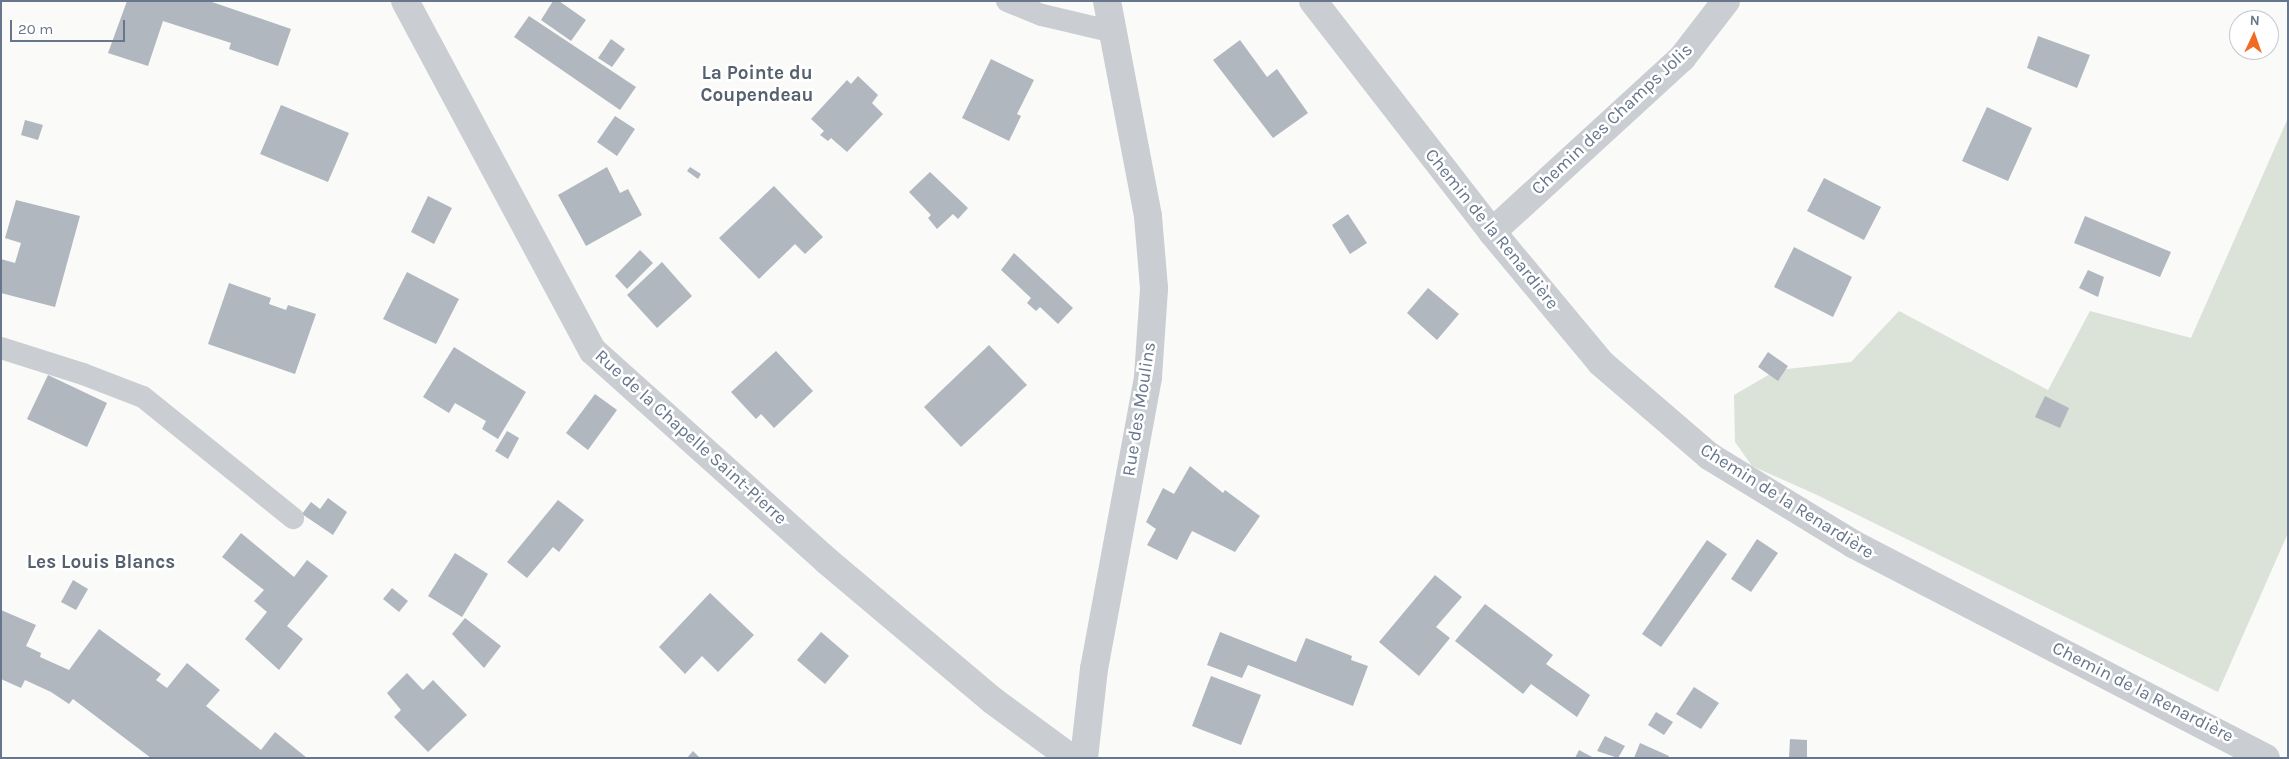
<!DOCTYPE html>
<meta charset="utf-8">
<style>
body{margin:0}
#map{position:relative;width:2289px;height:759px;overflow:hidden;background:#fafaf8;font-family:Karla,sans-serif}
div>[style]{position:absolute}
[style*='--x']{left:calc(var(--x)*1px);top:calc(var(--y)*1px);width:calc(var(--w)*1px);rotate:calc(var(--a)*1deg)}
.green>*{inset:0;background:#dbe2d8}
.building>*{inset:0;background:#b0b7bf}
.service>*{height:22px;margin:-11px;padding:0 11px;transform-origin:11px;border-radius:11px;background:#cacdd1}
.minor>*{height:28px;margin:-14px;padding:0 14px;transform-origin:14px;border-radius:14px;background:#cacdd1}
span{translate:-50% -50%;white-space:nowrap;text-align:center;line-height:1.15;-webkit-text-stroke:5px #fff;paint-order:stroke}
.street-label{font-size:18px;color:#67768b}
.neighbourhood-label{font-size:19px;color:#55616f;font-weight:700}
.frame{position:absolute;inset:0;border:2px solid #67768b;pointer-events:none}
.north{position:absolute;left:2229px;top:10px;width:50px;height:50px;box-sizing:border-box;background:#fff;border:1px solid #c2c8d1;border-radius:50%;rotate:3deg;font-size:14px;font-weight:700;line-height:20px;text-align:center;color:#67768b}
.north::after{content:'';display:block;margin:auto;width:18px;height:22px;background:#f16b21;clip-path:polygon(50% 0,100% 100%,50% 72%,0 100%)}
.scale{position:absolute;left:10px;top:20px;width:115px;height:22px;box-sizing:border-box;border:2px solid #67768b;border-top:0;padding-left:6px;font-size:15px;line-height:18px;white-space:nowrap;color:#67768b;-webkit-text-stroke:4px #fff;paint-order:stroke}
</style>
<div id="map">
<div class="green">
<i style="clip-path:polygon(2288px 118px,2288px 533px,2218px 692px,1817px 495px,1752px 466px,1735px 442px,1734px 395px,1777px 370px,1851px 362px,1899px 311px,2048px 390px,2090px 311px,2191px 338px)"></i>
</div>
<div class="building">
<i style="clip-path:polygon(127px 1px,209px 1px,291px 29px,278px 66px,229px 49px,231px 43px,163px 21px,148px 66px,108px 53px)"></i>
<i style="clip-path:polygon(553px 1px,559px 1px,586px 20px,571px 41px,541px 20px)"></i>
<i style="clip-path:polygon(529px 16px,636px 87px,620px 110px,514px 37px)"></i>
<i style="clip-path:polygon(2038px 36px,2090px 55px,2077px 88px,2027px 68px)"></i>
<i style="clip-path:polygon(611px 39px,625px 49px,612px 67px,598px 58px)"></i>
<i style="clip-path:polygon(1240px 40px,1267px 77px,1277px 69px,1308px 113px,1273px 138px,1213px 60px)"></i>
<i style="clip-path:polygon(991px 59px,1034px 80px,1017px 114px,1021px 116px,1009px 141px,962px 118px)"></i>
<i style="clip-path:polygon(858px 76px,878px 95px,872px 103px,883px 114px,847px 152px,831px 138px,828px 141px,820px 135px,824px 131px,811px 119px,847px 80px,851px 84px)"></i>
<i style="clip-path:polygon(281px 105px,349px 133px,328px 182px,260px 154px)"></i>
<i style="clip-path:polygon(1987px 107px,2032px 128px,2008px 181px,1962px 161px)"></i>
<i style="clip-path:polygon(615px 116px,635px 129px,617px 156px,597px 142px)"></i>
<i style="clip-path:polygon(25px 120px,43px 125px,38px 140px,21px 135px)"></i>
<i style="clip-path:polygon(607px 167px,620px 193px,628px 189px,642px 215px,586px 246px,558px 195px)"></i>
<i style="clip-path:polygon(690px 167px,701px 174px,698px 179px,687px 171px)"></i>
<i style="clip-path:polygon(930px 172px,968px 208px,958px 219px,953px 214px,937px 229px,928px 218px,931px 215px,909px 192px)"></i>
<i style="clip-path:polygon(1824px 178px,1881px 207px,1864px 240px,1807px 211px)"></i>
<i style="clip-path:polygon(774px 186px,823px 237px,805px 254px,795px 244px,759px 279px,719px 238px)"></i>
<i style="clip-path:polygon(428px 196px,452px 208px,434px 244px,411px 232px)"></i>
<i style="clip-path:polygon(16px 200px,80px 216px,55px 307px,1px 293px,1px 259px,15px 263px,21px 243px,5px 238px)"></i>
<i style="clip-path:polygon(1348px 214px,1367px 243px,1350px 254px,1332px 225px)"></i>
<i style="clip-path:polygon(2085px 216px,2171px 252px,2160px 277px,2074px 243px)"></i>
<i style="clip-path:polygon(1794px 247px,1852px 277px,1833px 317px,1774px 287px)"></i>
<i style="clip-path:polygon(640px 250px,653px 263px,627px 289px,615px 276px)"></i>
<i style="clip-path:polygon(1014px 253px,1073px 308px,1058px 324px,1040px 307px,1036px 311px,1027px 303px,1031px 298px,1001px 270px)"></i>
<i style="clip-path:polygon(662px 262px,692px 296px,657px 328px,627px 295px)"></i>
<i style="clip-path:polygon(2088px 270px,2104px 277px,2098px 297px,2079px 288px)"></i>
<i style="clip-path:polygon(407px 272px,459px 299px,436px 344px,383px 319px)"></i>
<i style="clip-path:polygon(229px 283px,271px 298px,269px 304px,286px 310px,288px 305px,316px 314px,295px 374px,208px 344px)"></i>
<i style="clip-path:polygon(1428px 288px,1459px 314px,1437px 340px,1407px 313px)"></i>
<i style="clip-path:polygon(989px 345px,1027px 385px,961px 447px,924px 407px)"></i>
<i style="clip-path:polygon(454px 347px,526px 392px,498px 439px,482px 429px,486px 421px,455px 403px,449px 413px,423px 397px)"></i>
<i style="clip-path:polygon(776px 351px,813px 391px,774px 428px,761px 414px,756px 419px,731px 392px)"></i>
<i style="clip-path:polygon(1768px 352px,1788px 366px,1778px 381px,1758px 367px)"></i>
<i style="clip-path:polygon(48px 375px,107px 403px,87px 447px,27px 419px)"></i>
<i style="clip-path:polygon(595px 394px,617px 410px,588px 450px,566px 433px)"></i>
<i style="clip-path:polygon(2045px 396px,2069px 408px,2060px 428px,2035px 417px)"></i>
<i style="clip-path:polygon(507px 431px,519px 438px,508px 459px,495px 451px)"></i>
<i style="clip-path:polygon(1190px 466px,1223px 493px,1225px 490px,1260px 516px,1235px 552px,1192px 531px,1177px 560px,1147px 545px,1156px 529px,1146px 522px,1163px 488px,1174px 494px)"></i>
<i style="clip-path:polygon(328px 498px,347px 512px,333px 535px,302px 514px,311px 502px,320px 509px)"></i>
<i style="clip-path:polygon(558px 500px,584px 520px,559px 552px,553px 547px,527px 578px,507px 562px)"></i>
<i style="clip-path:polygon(241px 533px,294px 577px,307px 560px,328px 576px,287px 626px,303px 639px,279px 670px,245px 639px,267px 612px,254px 601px,264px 590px,222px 557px)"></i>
<i style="clip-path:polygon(1757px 539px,1778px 553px,1751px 592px,1731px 579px)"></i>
<i style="clip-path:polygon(1707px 540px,1727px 554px,1661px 647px,1642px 634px)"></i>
<i style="clip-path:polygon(455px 553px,488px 574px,462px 617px,428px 596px)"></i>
<i style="clip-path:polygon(1435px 575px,1462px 597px,1436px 627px,1450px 638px,1419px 676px,1379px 642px)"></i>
<i style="clip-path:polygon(73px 580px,88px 589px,76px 610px,61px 602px)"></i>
<i style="clip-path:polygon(392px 588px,408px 601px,399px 612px,383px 599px)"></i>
<i style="clip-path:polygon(710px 593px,754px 635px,718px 672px,702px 656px,685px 674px,659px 647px)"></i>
<i style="clip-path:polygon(1485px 604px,1553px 655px,1546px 664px,1590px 695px,1577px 717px,1531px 684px,1523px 694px,1455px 641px)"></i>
<i style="clip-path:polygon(1px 610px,36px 625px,26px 646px,41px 653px,40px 657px,69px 670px,99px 629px,161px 674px,156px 680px,167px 688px,187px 663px,220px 690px,206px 706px,261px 750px,275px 732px,307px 758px,151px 758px,73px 699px,69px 704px,51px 692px,25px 680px,21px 688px,1px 679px)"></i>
<i style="clip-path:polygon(465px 618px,501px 646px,484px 668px,452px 634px)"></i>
<i style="clip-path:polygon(821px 632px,849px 656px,825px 684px,797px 660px)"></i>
<i style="clip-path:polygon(1220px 632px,1296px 662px,1306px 638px,1352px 656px,1351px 660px,1368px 666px,1353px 706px,1248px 665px,1242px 678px,1207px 665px)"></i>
<i style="clip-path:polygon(407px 673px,423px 690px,433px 680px,467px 715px,428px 752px,394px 717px,401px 710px,387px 693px)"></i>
<i style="clip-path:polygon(1211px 676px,1261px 695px,1241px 745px,1192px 726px)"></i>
<i style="clip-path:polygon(1694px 687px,1719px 703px,1701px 729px,1676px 714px)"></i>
<i style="clip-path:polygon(1656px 712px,1673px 722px,1664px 735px,1648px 725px)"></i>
<i style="clip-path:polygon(1605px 736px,1625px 746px,1618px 758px,1597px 751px)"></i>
<i style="clip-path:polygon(1790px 739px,1807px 740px,1807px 758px,1789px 758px)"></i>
<i style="clip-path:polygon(1640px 743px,1669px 756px,1668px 758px,1634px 758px)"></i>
<i style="clip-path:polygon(1579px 750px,1594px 758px,1575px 758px)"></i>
<i style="clip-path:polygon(693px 751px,700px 758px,687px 758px)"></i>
</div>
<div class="service">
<i style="--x:1007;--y:1;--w:38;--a:22"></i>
<i style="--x:1042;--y:15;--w:74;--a:13.3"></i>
<i style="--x:1;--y:348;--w:86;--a:17.6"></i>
<i style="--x:83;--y:374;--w:64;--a:21"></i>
<i style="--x:143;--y:397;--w:193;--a:38.9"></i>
</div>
<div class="minor">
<i style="--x:405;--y:1;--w:397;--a:61.8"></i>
<i style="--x:593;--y:351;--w:314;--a:41.9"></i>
<i style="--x:827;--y:561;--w:216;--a:40.1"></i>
<i style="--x:992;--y:700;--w:98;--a:36.3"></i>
<i style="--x:1313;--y:1;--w:292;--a:52.2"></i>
<i style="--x:1492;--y:232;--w:170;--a:50.2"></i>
<i style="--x:1601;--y:363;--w:143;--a:40.7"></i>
<i style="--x:1709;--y:456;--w:169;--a:31.4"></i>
<i style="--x:1853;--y:544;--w:465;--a:27.4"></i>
<i style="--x:1492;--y:232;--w:258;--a:-42.5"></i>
<i style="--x:1682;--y:58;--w:72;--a:-52.3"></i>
<i style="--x:1084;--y:758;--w:90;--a:-83.6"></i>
<i style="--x:1094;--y:669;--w:297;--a:-79.5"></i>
<i style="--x:1148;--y:377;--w:89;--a:-86.1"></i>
<i style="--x:1154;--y:288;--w:72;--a:-94.8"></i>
<i style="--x:1148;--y:216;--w:219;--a:-100.8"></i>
</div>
<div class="street-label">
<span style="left:1612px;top:119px;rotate:-43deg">Chemin des Champs Jolis</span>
<span style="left:1492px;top:229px;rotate:51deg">Chemin de la Renardière</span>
<span style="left:1139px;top:409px;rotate:-81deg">Rue des Moulins</span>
<span style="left:691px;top:437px;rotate:42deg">Rue de la Chapelle Saint-Pierre</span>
<span style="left:1787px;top:501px;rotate:32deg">Chemin de la Renardière</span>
<span style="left:2143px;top:692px;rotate:27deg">Chemin de la Renardière</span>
</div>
<div class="neighbourhood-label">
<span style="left:757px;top:85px">La Pointe du<br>Coupendeau</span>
<span style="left:101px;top:563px">Les Louis Blancs</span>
</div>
<div class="frame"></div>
<div class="north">N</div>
<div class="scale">20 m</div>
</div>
